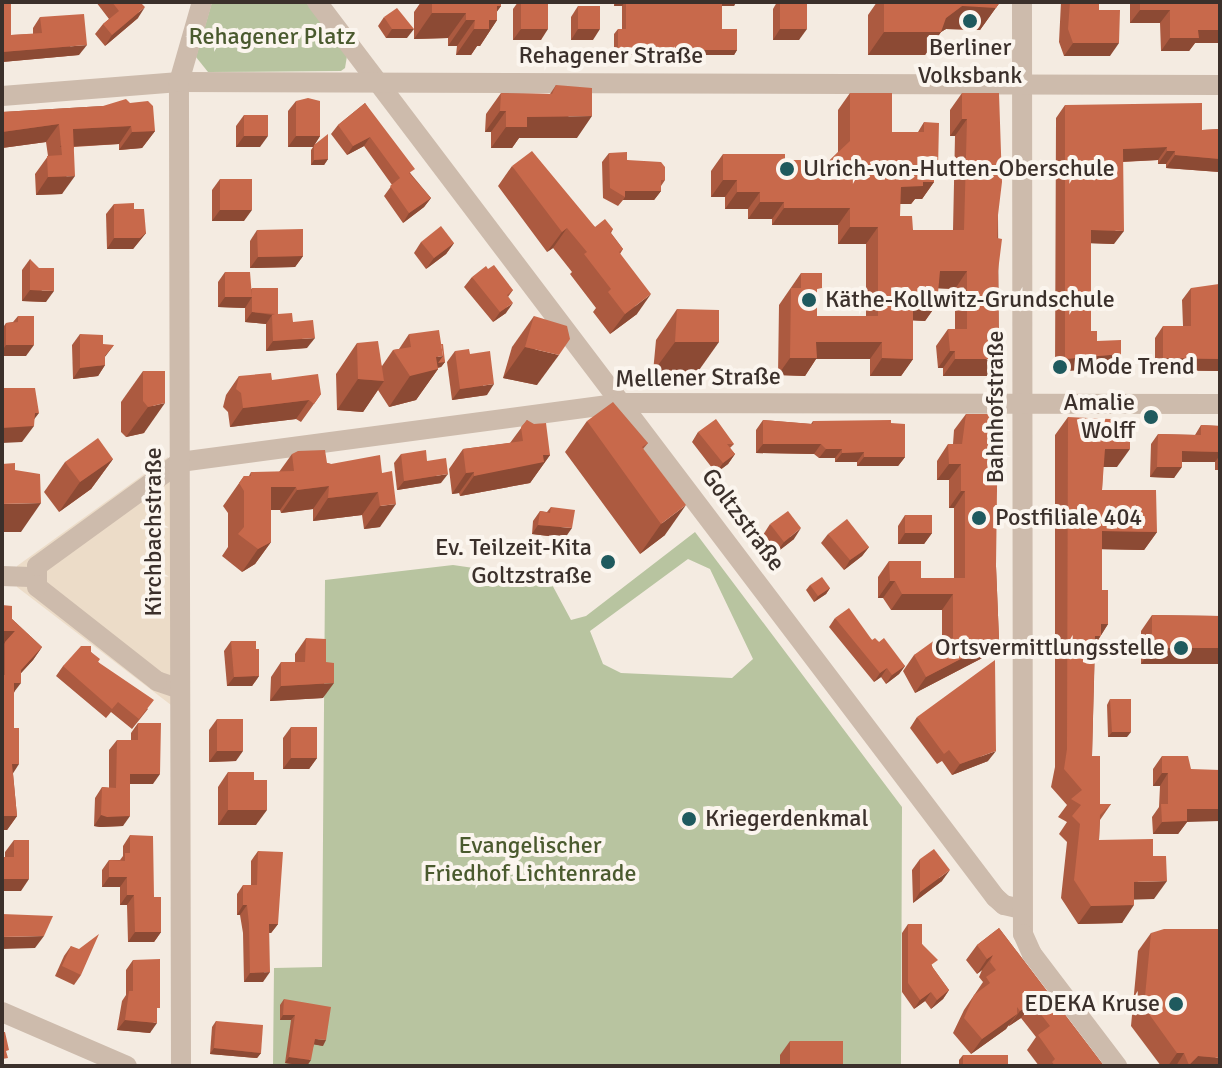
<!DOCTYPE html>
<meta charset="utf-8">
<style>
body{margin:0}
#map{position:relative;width:1222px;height:1068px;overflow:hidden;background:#f4ebe1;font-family:Signika,sans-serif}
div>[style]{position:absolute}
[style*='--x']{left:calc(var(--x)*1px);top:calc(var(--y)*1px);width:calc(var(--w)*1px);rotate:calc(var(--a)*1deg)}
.green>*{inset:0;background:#b8c4a0}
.plaza>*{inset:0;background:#ecdcc8}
.minor>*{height:20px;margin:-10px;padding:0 10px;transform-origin:10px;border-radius:10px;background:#cdbbac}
.wall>*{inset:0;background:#ac5a40}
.shaded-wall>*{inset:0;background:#8c4a34}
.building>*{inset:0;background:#c8694b}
.dots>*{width:22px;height:22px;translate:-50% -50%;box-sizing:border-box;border:4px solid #fbf5ee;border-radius:50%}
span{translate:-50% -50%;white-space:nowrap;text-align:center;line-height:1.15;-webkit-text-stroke:8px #fbf5ee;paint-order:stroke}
.park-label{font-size:24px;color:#4a5a2e}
.poi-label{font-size:24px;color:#3b302b}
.left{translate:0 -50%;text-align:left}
.right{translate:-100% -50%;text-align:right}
.street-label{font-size:24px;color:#3b302b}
.frame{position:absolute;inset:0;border:4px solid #3b302b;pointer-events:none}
</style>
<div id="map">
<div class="green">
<i style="clip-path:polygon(212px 2px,306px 2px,347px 56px,345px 68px,341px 71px,208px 72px,196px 57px)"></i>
<i style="clip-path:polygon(evenodd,695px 532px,902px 807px,901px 1066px,273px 1066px,274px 968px,322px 967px,325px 580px,453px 565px,549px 579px,571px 620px,586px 616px,695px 532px,688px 559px,710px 569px,753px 659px,732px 678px,621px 673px,603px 664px,590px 631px,688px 559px)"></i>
</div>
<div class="plaza">
<i style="clip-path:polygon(168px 457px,169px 466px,188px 467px,171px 705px,17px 587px,17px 566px)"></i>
</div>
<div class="minor">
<i style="--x:317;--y:2;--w:1123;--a:52.85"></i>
<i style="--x:995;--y:897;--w:12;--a:42"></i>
<i style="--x:1004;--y:905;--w:17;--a:13"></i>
<i style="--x:1022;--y:2;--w:932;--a:89.94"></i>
<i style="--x:1023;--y:934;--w:22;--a:66"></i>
<i style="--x:1032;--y:954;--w:141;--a:52.8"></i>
<i style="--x:2;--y:96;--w:178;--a:-4.5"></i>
<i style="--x:179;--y:82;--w:1041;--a:0.17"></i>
<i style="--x:2;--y:576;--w:35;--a:2"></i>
<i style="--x:180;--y:689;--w:24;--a:-161"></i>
<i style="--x:157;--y:681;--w:152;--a:-141.9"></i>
<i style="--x:37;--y:587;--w:21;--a:-90"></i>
<i style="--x:37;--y:566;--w:177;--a:-36"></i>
<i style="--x:180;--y:462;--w:445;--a:-7.6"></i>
<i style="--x:621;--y:403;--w:599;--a:0.1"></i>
<i style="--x:2;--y:1012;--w:136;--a:23.4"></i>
<i style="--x:181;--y:1066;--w:984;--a:-90.12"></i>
<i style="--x:179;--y:82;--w:83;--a:-74"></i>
</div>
<div class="wall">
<i style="clip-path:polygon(2px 2px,11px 35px,33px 34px,33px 28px,40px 17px,79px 55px,2px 62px)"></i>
<i style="clip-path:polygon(96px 2px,140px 2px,138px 18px,105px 46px,95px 34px,103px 24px,109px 19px)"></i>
<i style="clip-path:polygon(421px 2px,501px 2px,501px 6px,497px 11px,497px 20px,480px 46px,477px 46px,471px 55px,456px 55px,457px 46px,448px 46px,448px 38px,414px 39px,414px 12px)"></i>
<i style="clip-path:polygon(518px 2px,548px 2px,541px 40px,513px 40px,513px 9px)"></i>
<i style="clip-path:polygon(614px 2px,736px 2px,734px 6px,722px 6px,722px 29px,737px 50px,734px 55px,614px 55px,614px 34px,618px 29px,622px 29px,622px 6px,614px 6px)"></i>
<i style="clip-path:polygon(777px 2px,807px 2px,799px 40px,773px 40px,773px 9px)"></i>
<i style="clip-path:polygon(877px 2px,1000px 2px,980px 30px,946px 29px,941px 32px,925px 55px,868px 55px,868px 15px)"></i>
<i style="clip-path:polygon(1061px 2px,1099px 2px,1099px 10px,1110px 56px,1064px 56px,1059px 42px)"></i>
<i style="clip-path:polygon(1130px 2px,1220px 2px,1220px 43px,1195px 43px,1189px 51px,1161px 51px,1160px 23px,1130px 23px)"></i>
<i style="clip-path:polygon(578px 6px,593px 40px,571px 40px,571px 17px)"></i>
<i style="clip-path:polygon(384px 17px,407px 38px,386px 38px,378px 26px)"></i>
<i style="clip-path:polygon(556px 85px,577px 138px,519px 138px,512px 148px,491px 148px,491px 132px,485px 132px,486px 114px,501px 93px,550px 94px)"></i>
<i style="clip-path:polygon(850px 93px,892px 132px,918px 132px,924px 122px,938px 169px,934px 175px,934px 182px,922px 199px,915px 199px,911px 204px,900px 204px,900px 216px,913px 230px,953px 230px,955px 136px,950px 136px,950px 110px,962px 93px,998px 215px,999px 359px,987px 376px,943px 376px,943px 368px,938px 368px,936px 346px,948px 329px,955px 329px,955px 289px,938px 288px,937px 304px,925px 321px,913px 320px,913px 359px,901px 376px,870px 376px,870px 359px,816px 359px,805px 376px,778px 375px,779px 305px,801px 273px,817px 296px,817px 316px,866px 316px,866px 244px,838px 244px,838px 225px,772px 225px,772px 219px,748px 219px,748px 209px,725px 209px,725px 197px,711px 197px,711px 171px,723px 154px,785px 160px,830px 160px,838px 152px,838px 110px)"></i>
<i style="clip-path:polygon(296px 101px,320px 136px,315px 144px,328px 159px,324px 165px,311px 165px,311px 150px,313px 147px,288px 147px,288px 111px)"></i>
<i style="clip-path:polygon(365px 103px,411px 174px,431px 198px,424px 207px,403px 223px,384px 196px,392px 185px,364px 146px,347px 155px,331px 134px,338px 125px)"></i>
<i style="clip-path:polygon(1065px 105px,1202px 130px,1220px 129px,1220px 184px,1219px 172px,1166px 168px,1166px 164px,1158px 164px,1158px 160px,1123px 162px,1114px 244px,1091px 243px,1091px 331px,1097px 341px,1121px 354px,1112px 367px,1055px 372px,1056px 118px)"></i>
<i style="clip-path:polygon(103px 106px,155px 131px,142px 148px,119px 150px,119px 144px,74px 147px,62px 194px,36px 195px,35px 174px,48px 156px,46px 142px,2px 148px,2px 112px)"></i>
<i style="clip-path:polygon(244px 115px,260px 147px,236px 147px,236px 126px)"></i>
<i style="clip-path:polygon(609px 153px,627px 160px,665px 180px,661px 186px,661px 191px,654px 200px,623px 200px,618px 206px,603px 198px,602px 162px)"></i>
<i style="clip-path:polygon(512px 166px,595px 227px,613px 229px,611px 233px,623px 249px,620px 254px,637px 314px,610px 334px,593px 312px,596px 308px,570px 274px,572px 272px,553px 248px,547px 252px,498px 186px)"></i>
<i style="clip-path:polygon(220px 179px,244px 221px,212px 221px,212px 190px)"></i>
<i style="clip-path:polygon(114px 204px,134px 209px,146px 233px,133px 249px,107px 249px,106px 214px)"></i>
<i style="clip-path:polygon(257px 230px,303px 256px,295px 267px,250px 268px,250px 241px)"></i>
<i style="clip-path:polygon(421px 242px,454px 243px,446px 254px,426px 269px,414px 253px)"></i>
<i style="clip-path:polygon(30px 259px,46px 302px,22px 301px,22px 270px)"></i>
<i style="clip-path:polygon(225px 272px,252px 289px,278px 314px,293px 322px,307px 348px,266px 351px,266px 324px,245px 322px,245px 308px,218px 307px,218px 282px)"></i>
<i style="clip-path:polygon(472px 277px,513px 290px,508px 297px,506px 313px,493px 322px,464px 287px)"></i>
<i style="clip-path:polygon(1191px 288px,1220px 327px,1220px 371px,1155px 370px,1155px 338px,1163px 326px,1183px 326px,1182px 300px)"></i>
<i style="clip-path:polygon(677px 309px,697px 373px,653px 372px,656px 340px)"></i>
<i style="clip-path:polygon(18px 316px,26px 356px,2px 356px,2px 329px,6px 323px,13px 322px)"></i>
<i style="clip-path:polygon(534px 316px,537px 385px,503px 378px,512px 347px)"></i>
<i style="clip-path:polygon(80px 334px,103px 344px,105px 365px,98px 376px,73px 379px,72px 345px)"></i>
<i style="clip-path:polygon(409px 334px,445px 362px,441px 367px,438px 368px,438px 369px,416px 400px,389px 407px,378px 390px,363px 412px,337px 410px,336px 374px,357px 343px,382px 366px,393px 350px,399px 349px)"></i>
<i style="clip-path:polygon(455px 351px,470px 354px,487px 395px,452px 400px,447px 362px)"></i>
<i style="clip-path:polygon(143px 371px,165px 371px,144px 433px,126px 437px,121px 432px,121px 402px)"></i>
<i style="clip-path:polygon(239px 376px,272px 380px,321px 394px,301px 422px,296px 419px,230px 427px,228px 412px,223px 407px,226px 395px)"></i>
<i style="clip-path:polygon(966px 414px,996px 566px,999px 639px,988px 655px,915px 693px,903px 671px,914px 655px,942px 642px,942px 610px,891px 610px,883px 598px,878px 598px,878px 577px,889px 561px,921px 578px,954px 578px,954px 508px,949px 508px,949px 480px,937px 480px,937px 461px,948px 444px,953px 444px,954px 430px)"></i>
<i style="clip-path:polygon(1068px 417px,1117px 467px,1103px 467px,1102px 490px,1157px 532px,1144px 550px,1102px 549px,1102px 590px,1108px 624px,1095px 645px,1092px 756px,1100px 804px,1111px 804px,1100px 820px,1099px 840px,1154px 899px,1134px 899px,1122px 923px,1078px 924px,1061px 898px,1067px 842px,1059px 834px,1067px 822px,1058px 817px,1067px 805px,1051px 787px,1055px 767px,1055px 435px)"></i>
<i style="clip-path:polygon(527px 420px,550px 455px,530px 483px,460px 496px,459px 493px,452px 494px,449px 469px,463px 449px,510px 443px)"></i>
<i style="clip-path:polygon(763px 420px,811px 424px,813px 421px,891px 423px,905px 457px,898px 466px,857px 466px,857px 462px,835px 462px,835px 458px,819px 458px,814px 454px,756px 453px,756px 430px)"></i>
<i style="clip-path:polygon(587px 421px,648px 443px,643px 449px,665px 535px,640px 554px,565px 452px)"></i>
<i style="clip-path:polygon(1201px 425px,1220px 426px,1220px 470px,1215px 470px,1215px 462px,1182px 462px,1174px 478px,1150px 477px,1151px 444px,1158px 434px,1195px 435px)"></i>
<i style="clip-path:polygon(698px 432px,734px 444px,730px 448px,735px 454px,728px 464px,716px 473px,692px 442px)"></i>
<i style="clip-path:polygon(292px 454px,331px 464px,382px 473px,380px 527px,364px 529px,362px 515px,313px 521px,313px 509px,281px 513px,280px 510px,271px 510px,271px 542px,255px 564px,242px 572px,222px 556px,228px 547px,228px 513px,223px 506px,244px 476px,249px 476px,251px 472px,279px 472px)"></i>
<i style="clip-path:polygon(401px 454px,427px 461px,441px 483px,397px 490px,394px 463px)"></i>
<i style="clip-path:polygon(113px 459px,91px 489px,59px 512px,44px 492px,65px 462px)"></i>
<i style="clip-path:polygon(551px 507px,565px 538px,532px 534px,533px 521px,540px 511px,547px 512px)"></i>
<i style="clip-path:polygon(905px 515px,932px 533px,924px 544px,898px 544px,898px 526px)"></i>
<i style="clip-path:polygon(770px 524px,794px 539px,776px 553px,763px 535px)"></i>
<i style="clip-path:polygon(828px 534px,869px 547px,862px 556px,844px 570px,821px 543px)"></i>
<i style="clip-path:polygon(810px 585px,830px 588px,826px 594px,814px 602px,806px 590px)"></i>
<i style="clip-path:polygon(1152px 615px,1220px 616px,1220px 664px,1141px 664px,1141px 631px)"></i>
<i style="clip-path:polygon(835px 618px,872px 640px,879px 642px,905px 666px,899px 674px,886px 684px,881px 677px,874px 682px,829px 627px)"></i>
<i style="clip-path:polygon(12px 619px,42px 647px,33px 660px,21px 673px,14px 693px,13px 773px,17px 816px,7px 830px,2px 830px,2px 647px,3px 645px,2px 645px)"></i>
<i style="clip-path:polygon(306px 638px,326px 662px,323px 698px,270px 701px,271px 677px,281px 662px,295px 662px,295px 654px)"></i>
<i style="clip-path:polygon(231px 641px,256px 649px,259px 676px,252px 686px,227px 686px,224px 651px)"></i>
<i style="clip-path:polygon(91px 652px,98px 662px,148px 709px,132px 729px,111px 712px,106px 718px,56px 676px,63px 666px)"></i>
<i style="clip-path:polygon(1110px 699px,1127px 737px,1108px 737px,1107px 705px)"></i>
<i style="clip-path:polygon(917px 717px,988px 761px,952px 775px,942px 761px,937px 764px,910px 728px)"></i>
<i style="clip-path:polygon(217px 719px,236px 761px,209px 762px,209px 730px)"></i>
<i style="clip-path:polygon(138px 723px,153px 784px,130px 784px,123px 826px,100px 827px,94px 826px,95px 798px,102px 787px,109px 788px,109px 750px,117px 740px,131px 740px,131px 733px)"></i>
<i style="clip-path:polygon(291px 727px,317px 758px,309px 769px,283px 769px,283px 738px)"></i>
<i style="clip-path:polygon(1162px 756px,1187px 822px,1178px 834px,1153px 834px,1152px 817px,1159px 807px,1160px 786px,1153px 786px,1153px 769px)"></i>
<i style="clip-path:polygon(228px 772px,256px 825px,218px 825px,218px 787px)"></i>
<i style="clip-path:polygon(130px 835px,154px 897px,161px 932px,154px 942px,128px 942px,127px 905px,120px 905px,120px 887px,102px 887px,102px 870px,109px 860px,120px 860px,123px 856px,123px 846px)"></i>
<i style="clip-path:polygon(14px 840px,21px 891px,5px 857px,5px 852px)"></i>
<i style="clip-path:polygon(258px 851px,278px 924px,271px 933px,269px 933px,263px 982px,244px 982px,243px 933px,240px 915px,237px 915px,237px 894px,243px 885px,251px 885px,251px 861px)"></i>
<i style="clip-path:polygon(920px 859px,942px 881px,913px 903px,912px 870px)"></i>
<i style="clip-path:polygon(908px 924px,922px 944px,933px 968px,949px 990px,943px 999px,931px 1009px,925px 1001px,914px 1009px,902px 992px,902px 933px)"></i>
<i style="clip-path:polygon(999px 928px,1104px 1066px,1039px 1066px,1027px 1050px,1036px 1037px,1021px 1018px,1009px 1026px,1008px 1025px,1006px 1029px,971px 1054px,953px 1033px,964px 1010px,983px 982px,979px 977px,982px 970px,977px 974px,966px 960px,977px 945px)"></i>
<i style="clip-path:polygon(1151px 933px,1220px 1066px,1161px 1066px,1131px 1026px,1138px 951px)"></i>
<i style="clip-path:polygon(71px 946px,81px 975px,74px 985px,55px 976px,64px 956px)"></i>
<i style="clip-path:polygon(133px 960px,157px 1013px,150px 1033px,117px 1030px,122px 1001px,126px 995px,126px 970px)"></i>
<i style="clip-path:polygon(284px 999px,323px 1046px,314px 1044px,307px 1066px,285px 1063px,291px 1020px,280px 1020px,280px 1005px)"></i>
<i style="clip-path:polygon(216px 1021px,261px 1053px,257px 1058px,210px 1054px,212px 1027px)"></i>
<i style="clip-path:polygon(790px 1041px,843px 1066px,780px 1066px,780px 1055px)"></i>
<i style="clip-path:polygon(963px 1055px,1008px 1066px,959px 1066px,959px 1060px)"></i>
</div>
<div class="shaded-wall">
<i style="clip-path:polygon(617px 2px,625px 2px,622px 6px,614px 6px)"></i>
<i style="clip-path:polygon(721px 2px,736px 2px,734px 6px,718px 6px)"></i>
<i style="clip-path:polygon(1000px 2px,980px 30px,946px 29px,941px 32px,925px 55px,868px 55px,884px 32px,946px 18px,962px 6px)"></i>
<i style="clip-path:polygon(497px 6px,501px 6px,491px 20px,497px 20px,480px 46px,477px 46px,471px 55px,456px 55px,474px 29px)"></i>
<i style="clip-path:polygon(145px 7px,138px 18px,105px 46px,112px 35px)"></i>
<i style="clip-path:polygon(1140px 10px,1170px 10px,1160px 23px,1130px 23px)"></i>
<i style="clip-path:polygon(432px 13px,466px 13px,448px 38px,414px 39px)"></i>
<i style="clip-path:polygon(466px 20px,475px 20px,457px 46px,448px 46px)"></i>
<i style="clip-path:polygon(392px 29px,414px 29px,407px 38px,386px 38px)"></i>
<i style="clip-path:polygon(521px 29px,548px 29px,541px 40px,513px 40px)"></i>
<i style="clip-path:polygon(578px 29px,600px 29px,593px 40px,571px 40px)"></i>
<i style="clip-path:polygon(780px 29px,807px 29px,799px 40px,773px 40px)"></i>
<i style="clip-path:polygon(1198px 30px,1220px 30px,1220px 43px,1195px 43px,1189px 51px,1161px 51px,1170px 38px)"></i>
<i style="clip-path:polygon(1073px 43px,1119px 43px,1110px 56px,1064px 56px)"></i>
<i style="clip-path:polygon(87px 45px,79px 55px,2px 62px,2px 52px)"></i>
<i style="clip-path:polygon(618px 50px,737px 50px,734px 55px,614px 55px)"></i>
<i style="clip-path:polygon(500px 111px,506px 111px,491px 132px,485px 132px)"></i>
<i style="clip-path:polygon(592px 116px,577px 138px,519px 138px,512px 148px,491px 148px,506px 127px,527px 117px)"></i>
<i style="clip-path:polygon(962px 119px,967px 119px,955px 136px,950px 136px)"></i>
<i style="clip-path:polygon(59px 124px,46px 142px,2px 148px,2px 132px)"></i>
<i style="clip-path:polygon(131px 126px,119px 144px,60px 147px,73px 129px)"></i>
<i style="clip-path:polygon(155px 131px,142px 148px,119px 150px,132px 132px)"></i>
<i style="clip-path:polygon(244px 136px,268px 136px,260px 147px,236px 147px)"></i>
<i style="clip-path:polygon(296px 136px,320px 136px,313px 147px,288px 147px)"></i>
<i style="clip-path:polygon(370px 137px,364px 146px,347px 155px,353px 146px)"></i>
<i style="clip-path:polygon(1167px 147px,1158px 160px,1114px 162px,1123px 149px)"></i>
<i style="clip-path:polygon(1167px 151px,1175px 151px,1166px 164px,1158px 164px)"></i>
<i style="clip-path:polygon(1175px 155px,1220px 159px,1220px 172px,1166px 168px)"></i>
<i style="clip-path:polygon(328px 159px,324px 165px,311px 165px,314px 160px)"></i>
<i style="clip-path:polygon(934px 169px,938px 169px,929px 182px,934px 182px,922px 199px,915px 199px,911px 204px,889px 204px,901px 187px)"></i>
<i style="clip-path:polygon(75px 176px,62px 194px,36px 195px,48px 177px)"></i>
<i style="clip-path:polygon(723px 180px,737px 180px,725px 197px,711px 197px)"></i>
<i style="clip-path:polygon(625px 191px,661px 191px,654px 200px,623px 200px,625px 197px)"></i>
<i style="clip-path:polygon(737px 192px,760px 192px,748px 209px,725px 209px)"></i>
<i style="clip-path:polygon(431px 198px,424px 207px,403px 223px,409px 213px)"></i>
<i style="clip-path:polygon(760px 202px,784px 202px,772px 219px,748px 219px)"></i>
<i style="clip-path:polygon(784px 208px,850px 208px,838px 225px,772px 225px)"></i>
<i style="clip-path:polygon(220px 210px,252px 210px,244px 221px,212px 221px)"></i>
<i style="clip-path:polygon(850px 227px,878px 227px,866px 244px,838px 244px)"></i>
<i style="clip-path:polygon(567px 228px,553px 248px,547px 252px,562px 232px)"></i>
<i style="clip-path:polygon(1091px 230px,1124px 231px,1114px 244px,1082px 243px)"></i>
<i style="clip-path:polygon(146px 233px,133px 249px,107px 249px,114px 238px)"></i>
<i style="clip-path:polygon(454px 243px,446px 254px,426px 269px,434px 258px)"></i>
<i style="clip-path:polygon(303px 256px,295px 267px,250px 268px,258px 257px)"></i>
<i style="clip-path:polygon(940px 271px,967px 271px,955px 289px,928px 288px)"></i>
<i style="clip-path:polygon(30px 290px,54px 291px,46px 302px,22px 301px)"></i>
<i style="clip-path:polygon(651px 294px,637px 314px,610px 334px,625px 314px)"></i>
<i style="clip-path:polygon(225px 297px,252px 297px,245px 308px,218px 307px)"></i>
<i style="clip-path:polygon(513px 303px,506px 313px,493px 322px,500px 312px)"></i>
<i style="clip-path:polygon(913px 303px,937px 304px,925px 321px,901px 320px)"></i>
<i style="clip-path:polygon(252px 312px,272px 315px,266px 324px,245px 322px)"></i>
<i style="clip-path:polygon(315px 338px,307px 348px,266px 351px,273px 341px)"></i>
<i style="clip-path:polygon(675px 342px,719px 342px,697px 373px,653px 372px)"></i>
<i style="clip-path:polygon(816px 342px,882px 342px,870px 359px,816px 359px,805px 376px,778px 375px,790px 358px)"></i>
<i style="clip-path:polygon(6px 345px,34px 345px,26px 356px,2px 356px,2px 351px)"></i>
<i style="clip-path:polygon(114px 345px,98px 366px,105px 365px,98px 376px,73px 379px,80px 368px)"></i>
<i style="clip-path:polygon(525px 347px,559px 355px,537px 385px,503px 378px)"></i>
<i style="clip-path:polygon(950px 351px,955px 351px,943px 368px,938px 368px)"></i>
<i style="clip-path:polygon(1121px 354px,1112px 367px,1055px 372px,1065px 359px)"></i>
<i style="clip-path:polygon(443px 356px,445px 362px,441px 367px,434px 368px,438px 369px,416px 400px,389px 407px,410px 376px,436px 357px)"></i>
<i style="clip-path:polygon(882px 358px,913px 359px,901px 376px,870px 376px)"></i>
<i style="clip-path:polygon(1163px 358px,1220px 359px,1220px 371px,1155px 370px)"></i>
<i style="clip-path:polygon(955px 359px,999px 359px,987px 376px,943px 376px)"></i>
<i style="clip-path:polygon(358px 379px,384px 381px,363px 412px,337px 410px)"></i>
<i style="clip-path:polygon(494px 384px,487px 395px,452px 400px,460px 389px)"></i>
<i style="clip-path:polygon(309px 400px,296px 419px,230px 427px,243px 408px)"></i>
<i style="clip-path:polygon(165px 403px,144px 433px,126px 437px,148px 407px)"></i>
<i style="clip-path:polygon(35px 413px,39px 413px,29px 426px,34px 426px,22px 442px,2px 443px,2px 428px)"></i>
<i style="clip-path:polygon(763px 444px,821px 444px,814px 454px,756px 453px)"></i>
<i style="clip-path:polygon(826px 449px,842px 449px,835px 458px,819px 458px)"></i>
<i style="clip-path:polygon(1105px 449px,1130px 449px,1117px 467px,1092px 467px)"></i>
<i style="clip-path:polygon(1182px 451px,1220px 452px,1220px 455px,1215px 462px,1175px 462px)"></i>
<i style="clip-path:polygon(864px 452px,857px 462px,835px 462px,842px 453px)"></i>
<i style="clip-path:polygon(735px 454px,728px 464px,716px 473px,723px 463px)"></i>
<i style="clip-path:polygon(543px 455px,550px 455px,530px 483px,460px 496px,474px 476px)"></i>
<i style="clip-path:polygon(864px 457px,905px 457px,898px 466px,857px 466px)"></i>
<i style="clip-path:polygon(113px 459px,91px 489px,59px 512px,80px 482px)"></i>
<i style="clip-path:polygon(949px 464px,961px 464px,949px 480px,937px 480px)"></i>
<i style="clip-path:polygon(1157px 467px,1182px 467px,1174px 478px,1150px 477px)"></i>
<i style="clip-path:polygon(474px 472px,459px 493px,452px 494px,466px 473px)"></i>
<i style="clip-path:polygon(448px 474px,441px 483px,397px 490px,404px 481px)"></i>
<i style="clip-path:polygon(329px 486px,313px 509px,281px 513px,297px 490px)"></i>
<i style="clip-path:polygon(271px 487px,296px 487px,280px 510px,255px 510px)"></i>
<i style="clip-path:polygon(961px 491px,965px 491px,954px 508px,949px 508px)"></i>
<i style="clip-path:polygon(378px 492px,362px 515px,313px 521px,328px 498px)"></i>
<i style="clip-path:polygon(41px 503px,21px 532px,2px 532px,2px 504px)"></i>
<i style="clip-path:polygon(396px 504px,380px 527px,364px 529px,380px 506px)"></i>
<i style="clip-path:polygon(686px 505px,665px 535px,640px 554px,661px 524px)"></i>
<i style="clip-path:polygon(538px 525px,572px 528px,565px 538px,532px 534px)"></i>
<i style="clip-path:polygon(801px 528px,794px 539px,776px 553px,784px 542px)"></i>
<i style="clip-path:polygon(1102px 531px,1157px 532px,1144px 550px,1089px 549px)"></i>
<i style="clip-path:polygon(905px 533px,932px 533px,924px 544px,898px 544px)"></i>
<i style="clip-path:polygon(271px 542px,255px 564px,242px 572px,258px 549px)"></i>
<i style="clip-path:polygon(869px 547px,862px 556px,844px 570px,850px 560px)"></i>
<i style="clip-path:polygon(890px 581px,895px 581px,883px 598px,878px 598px)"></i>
<i style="clip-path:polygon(830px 588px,826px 594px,814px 602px,818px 596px)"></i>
<i style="clip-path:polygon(902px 594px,953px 594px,942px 610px,891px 610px)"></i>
<i style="clip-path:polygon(1101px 624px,1108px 624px,1089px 654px,1082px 654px)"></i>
<i style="clip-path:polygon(2px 631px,15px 631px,3px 645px,2px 645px)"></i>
<i style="clip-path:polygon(999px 639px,988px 655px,915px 693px,926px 677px)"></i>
<i style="clip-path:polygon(42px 647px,33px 660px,11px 684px,21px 670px)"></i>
<i style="clip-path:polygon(1152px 648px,1220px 648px,1220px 664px,1141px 664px)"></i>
<i style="clip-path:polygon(905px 666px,899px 674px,886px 684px,892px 675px)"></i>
<i style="clip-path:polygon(887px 668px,881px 677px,874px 682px,880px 673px)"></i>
<i style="clip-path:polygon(259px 676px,252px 686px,227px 686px,234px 677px)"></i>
<i style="clip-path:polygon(14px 683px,21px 683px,11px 696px)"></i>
<i style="clip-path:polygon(334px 683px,323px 698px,270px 701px,281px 686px)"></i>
<i style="clip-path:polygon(1112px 732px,1131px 732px,1127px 737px,1108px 737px)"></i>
<i style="clip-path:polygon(217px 751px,243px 751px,236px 761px,209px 762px)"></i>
<i style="clip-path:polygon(996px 751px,988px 761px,952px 775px,960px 764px)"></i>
<i style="clip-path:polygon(291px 758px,317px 758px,309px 769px,283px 769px)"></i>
<i style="clip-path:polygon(12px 764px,19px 764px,10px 778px)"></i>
<i style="clip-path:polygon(1162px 773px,1168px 773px,1160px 786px,1153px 786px)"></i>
<i style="clip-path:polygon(130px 774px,160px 774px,153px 784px,123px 784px)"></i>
<i style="clip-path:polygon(1187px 809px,1220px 809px,1220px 821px,1187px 822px,1178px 834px,1153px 834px,1162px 822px)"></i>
<i style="clip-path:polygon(228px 810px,267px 810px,256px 825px,218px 825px)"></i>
<i style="clip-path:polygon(101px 815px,130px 816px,123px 826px,100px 827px,94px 826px)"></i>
<i style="clip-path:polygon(2px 816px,17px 816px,7px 830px,2px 830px)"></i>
<i style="clip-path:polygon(950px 870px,942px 881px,913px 903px,920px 892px)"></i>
<i style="clip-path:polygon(109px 877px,127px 877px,120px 887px,102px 887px)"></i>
<i style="clip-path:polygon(2px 879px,29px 879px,21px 891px,2px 891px)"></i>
<i style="clip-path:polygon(1167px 881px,1154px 899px,1122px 900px,1134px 882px)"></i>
<i style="clip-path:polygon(127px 895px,134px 895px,127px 905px,120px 905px)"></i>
<i style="clip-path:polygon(243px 905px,247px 905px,240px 915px,237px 915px)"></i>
<i style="clip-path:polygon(1134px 905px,1122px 923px,1078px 924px,1091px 906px)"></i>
<i style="clip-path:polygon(269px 924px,278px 924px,271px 933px,262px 933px)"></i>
<i style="clip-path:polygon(135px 932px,161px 932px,154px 942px,128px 942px)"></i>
<i style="clip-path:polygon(44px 936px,35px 948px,2px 949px,2px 937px)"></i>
<i style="clip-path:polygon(993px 955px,982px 970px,977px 974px,987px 959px)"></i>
<i style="clip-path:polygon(270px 972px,263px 982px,244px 982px,250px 973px)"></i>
<i style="clip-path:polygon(949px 990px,943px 999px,931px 1009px,937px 1000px)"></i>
<i style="clip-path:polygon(931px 992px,925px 1001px,914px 1009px,920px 1000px)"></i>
<i style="clip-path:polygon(1032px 1003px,1021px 1018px,1009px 1026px,1020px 1011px)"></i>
<i style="clip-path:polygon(1017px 1014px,1006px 1029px,971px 1054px,982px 1039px)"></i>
<i style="clip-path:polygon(283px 1015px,295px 1015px,291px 1020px,280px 1020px)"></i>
<i style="clip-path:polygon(125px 1020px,157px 1023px,150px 1033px,117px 1030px)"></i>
<i style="clip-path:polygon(315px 1039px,326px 1040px,323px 1046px,311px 1044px)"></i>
<i style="clip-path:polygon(214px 1048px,261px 1053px,257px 1058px,210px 1054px)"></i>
<i style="clip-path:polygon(1177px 1053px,1184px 1053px,1176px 1066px,1168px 1066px)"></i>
<i style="clip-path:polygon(1198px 1056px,1220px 1058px,1220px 1066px,1188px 1066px)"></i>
<i style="clip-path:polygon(289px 1057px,311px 1060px,307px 1066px,285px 1063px)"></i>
</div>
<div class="building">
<i style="clip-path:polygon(2px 2px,11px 2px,11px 35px,42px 33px,40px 17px,84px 14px,87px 45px,2px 52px)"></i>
<i style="clip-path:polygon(112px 2px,140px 2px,145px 7px,112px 35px,103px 24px,119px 11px)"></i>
<i style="clip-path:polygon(432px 2px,501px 2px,501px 6px,497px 6px,497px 20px,489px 20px,489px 29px,474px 29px,475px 20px,466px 20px,466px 13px,432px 13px)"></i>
<i style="clip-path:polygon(521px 2px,548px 2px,548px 29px,521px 29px)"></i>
<i style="clip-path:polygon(626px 2px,722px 2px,722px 29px,737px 29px,737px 50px,618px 50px,618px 29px,626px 29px)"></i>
<i style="clip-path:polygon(780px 2px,807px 2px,807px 29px,780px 29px)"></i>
<i style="clip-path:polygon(884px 2px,1000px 2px,996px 8px,962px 6px,946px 18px,941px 32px,884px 32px)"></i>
<i style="clip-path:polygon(1070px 2px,1099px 2px,1099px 10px,1120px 10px,1119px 43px,1073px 43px,1068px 29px)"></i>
<i style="clip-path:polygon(1140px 2px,1220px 2px,1220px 30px,1198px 30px,1199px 38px,1170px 38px,1170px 10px,1140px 10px)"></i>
<i style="clip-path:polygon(578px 6px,600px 6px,600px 29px,578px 29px)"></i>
<i style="clip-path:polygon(397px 8px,414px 29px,392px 29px,384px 17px)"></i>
<i style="clip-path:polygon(556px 85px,592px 88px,592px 116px,527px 117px,527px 127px,506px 127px,506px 111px,500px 111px,501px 93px,552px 94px)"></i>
<i style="clip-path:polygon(850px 93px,892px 93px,892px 132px,924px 132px,924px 122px,939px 123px,938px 169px,934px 169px,934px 182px,923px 182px,923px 186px,901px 187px,900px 216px,912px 216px,913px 230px,964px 230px,967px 119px,962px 119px,962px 93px,999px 93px,1002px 182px,998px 215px,997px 238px,1002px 239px,998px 271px,999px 359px,955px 359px,955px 351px,950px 351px,948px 329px,967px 329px,967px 271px,940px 271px,937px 304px,913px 303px,913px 359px,882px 358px,882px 342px,816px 342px,817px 358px,790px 358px,791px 288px,801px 288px,801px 273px,822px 273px,822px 288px,817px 289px,817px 316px,878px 316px,878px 227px,850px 227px,850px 208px,784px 208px,784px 202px,760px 202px,760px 192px,737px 192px,737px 180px,723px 180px,723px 154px,785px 154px,785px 160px,830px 160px,850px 141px)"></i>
<i style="clip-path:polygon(308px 98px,320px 101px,320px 136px,296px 136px,296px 101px)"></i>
<i style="clip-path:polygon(126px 99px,130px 103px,148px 101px,153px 106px,155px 131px,132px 132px,131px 126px,73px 129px,75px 176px,48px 177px,47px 156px,62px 155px,59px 124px,2px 132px,2px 112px,103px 106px)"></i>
<i style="clip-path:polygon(365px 103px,415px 169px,409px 173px,431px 198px,409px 213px,390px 186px,400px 178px,370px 137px,353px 146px,338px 125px)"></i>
<i style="clip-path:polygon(1202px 103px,1202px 130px,1220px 129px,1220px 159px,1175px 155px,1175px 151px,1167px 151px,1167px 147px,1123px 149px,1124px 231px,1091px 230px,1091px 331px,1097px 331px,1097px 341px,1121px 340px,1121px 354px,1065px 359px,1065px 105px)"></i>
<i style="clip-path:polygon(244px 115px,268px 115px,268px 136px,244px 136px)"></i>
<i style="clip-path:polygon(328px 134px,328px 159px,314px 160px,314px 145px)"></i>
<i style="clip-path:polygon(532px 151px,595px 227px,605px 219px,613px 229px,610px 232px,623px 249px,619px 252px,651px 294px,625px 314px,608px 292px,611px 289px,584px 254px,587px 252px,567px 228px,562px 232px,512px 166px)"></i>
<i style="clip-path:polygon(627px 152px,627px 160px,661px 162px,665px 167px,665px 180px,661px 180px,661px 191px,625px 191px,625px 197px,610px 188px,609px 153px)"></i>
<i style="clip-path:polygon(220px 179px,252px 179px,252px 210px,220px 210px)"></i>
<i style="clip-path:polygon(134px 203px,134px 209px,144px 209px,146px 233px,140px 238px,114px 238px,114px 204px)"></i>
<i style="clip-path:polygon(441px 226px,454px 243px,434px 258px,421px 242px)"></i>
<i style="clip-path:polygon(303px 229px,303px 256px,258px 257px,257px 230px)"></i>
<i style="clip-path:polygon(30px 259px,39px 268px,54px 268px,54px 291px,30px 290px)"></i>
<i style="clip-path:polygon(494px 265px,513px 290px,507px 295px,513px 303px,500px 312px,472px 277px,486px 266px,488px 269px)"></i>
<i style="clip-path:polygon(225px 272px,250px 272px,252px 297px,252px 288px,278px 288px,278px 314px,292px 313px,293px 322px,313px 320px,315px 338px,273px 341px,272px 315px,275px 314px,252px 312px,252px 297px,225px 297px)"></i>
<i style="clip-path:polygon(1219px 284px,1220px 359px,1163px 358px,1163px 326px,1191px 326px,1191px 288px)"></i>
<i style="clip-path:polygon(677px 309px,719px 310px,719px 342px,675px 342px)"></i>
<i style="clip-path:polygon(18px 316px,34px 316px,34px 345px,6px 345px,6px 323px,18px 322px)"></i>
<i style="clip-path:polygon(534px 316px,567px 326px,570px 339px,559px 355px,525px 347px)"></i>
<i style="clip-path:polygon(439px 330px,443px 356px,436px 357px,438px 369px,410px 376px,393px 350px,411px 347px,409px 334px)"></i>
<i style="clip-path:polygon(80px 334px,103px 335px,103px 344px,114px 345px,105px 356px,105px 365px,80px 368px)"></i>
<i style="clip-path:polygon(378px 341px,384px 381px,358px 379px,357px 343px)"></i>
<i style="clip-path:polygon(441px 344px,443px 344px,445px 362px,438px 363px,443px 356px)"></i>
<i style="clip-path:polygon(469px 349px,470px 354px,490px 351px,494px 384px,460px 389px,455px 351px)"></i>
<i style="clip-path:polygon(143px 371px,165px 371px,165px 403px,148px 407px,143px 401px)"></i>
<i style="clip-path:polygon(271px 373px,272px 380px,318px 374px,321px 394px,314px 404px,309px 400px,243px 408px,241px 393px,236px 389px,239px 376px)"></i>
<i style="clip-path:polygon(2px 388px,35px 388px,39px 413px,35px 413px,34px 426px,2px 428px)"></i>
<i style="clip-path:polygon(613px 402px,648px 443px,642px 447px,686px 505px,661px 524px,587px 421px)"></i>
<i style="clip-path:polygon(966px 414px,998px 414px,996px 566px,999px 639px,926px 677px,914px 655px,939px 637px,953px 660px,953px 594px,902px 594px,895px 581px,890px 581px,889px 561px,921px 561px,921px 578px,965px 578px,965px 491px,961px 491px,961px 464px,949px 464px,948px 444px,962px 444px)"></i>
<i style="clip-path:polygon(1068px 417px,1130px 420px,1130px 449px,1105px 449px,1102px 490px,1156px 490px,1157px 532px,1102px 531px,1102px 590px,1108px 590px,1108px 624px,1101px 624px,1101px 636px,1095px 636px,1092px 756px,1100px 756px,1100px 804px,1111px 804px,1100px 815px,1099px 840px,1153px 839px,1153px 856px,1166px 856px,1167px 881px,1134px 882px,1134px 905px,1091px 906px,1074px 880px,1080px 824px,1072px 816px,1081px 805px,1071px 799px,1082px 790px,1064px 769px,1067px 749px)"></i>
<i style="clip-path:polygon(716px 419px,734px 444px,727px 444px,735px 454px,723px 463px,698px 432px)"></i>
<i style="clip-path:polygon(527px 420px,534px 424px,546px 423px,550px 455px,543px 455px,544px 462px,474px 476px,474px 472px,466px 473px,463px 449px,523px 441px,521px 427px)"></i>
<i style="clip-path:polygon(763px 420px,813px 424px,813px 421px,891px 420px,891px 423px,905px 424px,905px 457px,864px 457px,864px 452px,842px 453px,842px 449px,826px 449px,821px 444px,763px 444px)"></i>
<i style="clip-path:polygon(1201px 425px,1220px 426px,1220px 452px,1182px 451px,1182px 467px,1157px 467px,1158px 434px,1201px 435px)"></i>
<i style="clip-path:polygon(98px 438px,113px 459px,80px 482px,65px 462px)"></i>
<i style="clip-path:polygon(325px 450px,327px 463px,331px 464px,380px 455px,382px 473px,392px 471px,396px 504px,380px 506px,378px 492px,328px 498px,329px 486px,297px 490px,296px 487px,271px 487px,271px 542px,258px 549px,238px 534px,244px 527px,244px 491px,239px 483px,244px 476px,251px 476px,251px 472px,294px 471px,292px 454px,298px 451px)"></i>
<i style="clip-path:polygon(426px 450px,427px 461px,446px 458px,448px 474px,404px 481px,401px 454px)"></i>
<i style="clip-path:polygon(15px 463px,15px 470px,40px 474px,41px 503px,2px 504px,2px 464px)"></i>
<i style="clip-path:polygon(551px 507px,575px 510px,572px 528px,538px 525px,540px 511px,550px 513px)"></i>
<i style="clip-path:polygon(788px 511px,801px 528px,784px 542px,770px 524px)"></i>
<i style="clip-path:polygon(905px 515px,932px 515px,932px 533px,905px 533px)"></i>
<i style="clip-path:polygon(847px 519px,869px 547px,850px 560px,828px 534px)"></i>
<i style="clip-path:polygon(822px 577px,830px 588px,818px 596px,810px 585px)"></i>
<i style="clip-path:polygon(2px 605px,12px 606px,12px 619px,42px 647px,21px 670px,21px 683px,14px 683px,14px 728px,19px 728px,19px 764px,12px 764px,17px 816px,2px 816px,2px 675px,5px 675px,5px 642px,15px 631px,2px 631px)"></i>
<i style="clip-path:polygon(849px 608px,872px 640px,875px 638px,879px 642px,884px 638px,905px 666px,892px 675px,887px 668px,880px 673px,835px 618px)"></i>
<i style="clip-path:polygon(1152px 615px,1220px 616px,1220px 648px,1152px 648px)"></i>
<i style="clip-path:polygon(306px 638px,326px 639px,326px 662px,334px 663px,334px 683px,281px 686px,281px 662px,305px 662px)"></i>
<i style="clip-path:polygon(231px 641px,256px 641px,256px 649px,259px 649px,259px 676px,234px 677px)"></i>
<i style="clip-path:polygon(81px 646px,91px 646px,91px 652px,100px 659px,98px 662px,154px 700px,139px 719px,118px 702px,112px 709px,63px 666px)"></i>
<i style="clip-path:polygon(995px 660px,996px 751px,960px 764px,949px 750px,944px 754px,917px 717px)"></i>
<i style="clip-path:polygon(1110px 699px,1131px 699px,1131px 732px,1112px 732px)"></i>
<i style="clip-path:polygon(217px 719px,243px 719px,243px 751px,217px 751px)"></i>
<i style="clip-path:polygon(138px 723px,161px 723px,160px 774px,130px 774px,130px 816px,107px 817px,101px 815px,102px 787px,116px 788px,117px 740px,138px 740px)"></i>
<i style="clip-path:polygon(291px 727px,317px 727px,317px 758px,291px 758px)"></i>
<i style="clip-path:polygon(1162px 756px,1188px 756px,1191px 769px,1220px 770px,1220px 809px,1187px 809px,1187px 821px,1162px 822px,1161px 804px,1168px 804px,1168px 773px,1162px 773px)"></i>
<i style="clip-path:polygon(228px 772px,254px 772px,254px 780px,267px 780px,267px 810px,228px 810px)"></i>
<i style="clip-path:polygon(130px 835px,153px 836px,154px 897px,161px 897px,161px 932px,135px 932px,134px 895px,127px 895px,127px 877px,109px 877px,109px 860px,125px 861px,125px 853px,130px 853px)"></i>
<i style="clip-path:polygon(14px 840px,29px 840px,29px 879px,2px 879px,2px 857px,14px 857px)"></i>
<i style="clip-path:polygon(934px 849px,950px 870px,920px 892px,920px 859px)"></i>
<i style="clip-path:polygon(258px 851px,283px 852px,278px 924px,269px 924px,270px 972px,250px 973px,249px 924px,247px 905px,243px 905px,243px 885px,257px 885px)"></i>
<i style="clip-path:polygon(2px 914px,53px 916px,44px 936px,2px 937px)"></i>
<i style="clip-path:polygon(908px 924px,922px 924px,922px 944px,938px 960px,931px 965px,949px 990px,937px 1000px,931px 992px,920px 1000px,908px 983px)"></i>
<i style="clip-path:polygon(999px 928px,1104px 1066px,1055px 1066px,1052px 1062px,1055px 1059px,1038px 1035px,1050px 1026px,1032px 1003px,1020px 1011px,1017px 1007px,1017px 1014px,982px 1039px,964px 1018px,974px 995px,990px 983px,986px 977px,996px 970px,990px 962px,993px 955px,987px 959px,977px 945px)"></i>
<i style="clip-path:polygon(1164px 929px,1220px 929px,1220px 1058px,1198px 1056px,1189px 1065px,1184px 1053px,1177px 1053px,1144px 1007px,1151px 933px)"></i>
<i style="clip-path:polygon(99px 934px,81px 975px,62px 966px,71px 946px,79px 949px)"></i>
<i style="clip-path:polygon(160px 959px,160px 1008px,157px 1008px,157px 1023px,125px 1020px,129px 991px,133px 991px,133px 960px)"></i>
<i style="clip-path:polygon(284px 999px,331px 1007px,326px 1040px,315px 1039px,311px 1060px,289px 1057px,295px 1015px,283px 1015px)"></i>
<i style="clip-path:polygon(216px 1021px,263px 1025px,261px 1053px,214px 1048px)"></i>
<i style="clip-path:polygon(2px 1032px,5px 1032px,9px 1050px,6px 1051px,8px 1058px,2px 1059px)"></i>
<i style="clip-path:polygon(790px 1041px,843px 1041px,843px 1066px,790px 1066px)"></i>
<i style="clip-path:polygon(963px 1055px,1008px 1055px,1008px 1066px,963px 1066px)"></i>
</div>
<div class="dots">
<i style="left:970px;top:21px;background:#1f5a5e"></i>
<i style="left:787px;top:169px;background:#1f5a5e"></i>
<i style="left:809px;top:300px;background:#1f5a5e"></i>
<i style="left:1060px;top:367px;background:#1f5a5e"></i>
<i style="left:1151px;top:417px;background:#1f5a5e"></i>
<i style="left:979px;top:518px;background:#1f5a5e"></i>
<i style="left:608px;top:562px;background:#1f5a5e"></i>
<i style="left:1181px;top:648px;background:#1f5a5e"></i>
<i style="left:689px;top:819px;background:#1f5a5e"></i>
<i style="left:1176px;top:1004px;background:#1f5a5e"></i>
</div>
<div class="park-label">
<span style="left:272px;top:37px">Rehagener Platz</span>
<span style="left:530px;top:860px">Evangelischer<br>Friedhof Lichtenrade</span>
</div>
<div class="poi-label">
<span style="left:970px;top:62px">Berliner<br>Volksbank</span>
<span class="left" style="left:803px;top:169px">Ulrich-von-Hutten-Oberschule</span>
<span class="left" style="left:825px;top:300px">Käthe-Kollwitz-Grundschule</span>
<span class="left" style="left:1076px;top:367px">Mode Trend</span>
<span class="right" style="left:1135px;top:417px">Amalie<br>Wolff</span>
<span class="left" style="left:995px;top:518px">Postfiliale 404</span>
<span class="right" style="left:592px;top:562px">Ev. Teilzeit-Kita<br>Goltzstraße</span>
<span class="right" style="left:1165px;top:648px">Ortsvermittlungsstelle</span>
<span class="left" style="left:705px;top:819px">Kriegerdenkmal</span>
<span class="right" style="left:1160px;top:1004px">EDEKA Kruse</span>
</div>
<div class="street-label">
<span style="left:611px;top:56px">Rehagener Straße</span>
<span style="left:698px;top:378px;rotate:-1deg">Mellener Straße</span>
<span style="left:996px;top:407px;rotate:-90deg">Bahnhofstraße</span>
<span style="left:743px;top:520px;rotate:53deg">Goltzstraße</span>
<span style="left:154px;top:532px;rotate:-90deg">Kirchbachstraße</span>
</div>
<div class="frame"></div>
</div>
